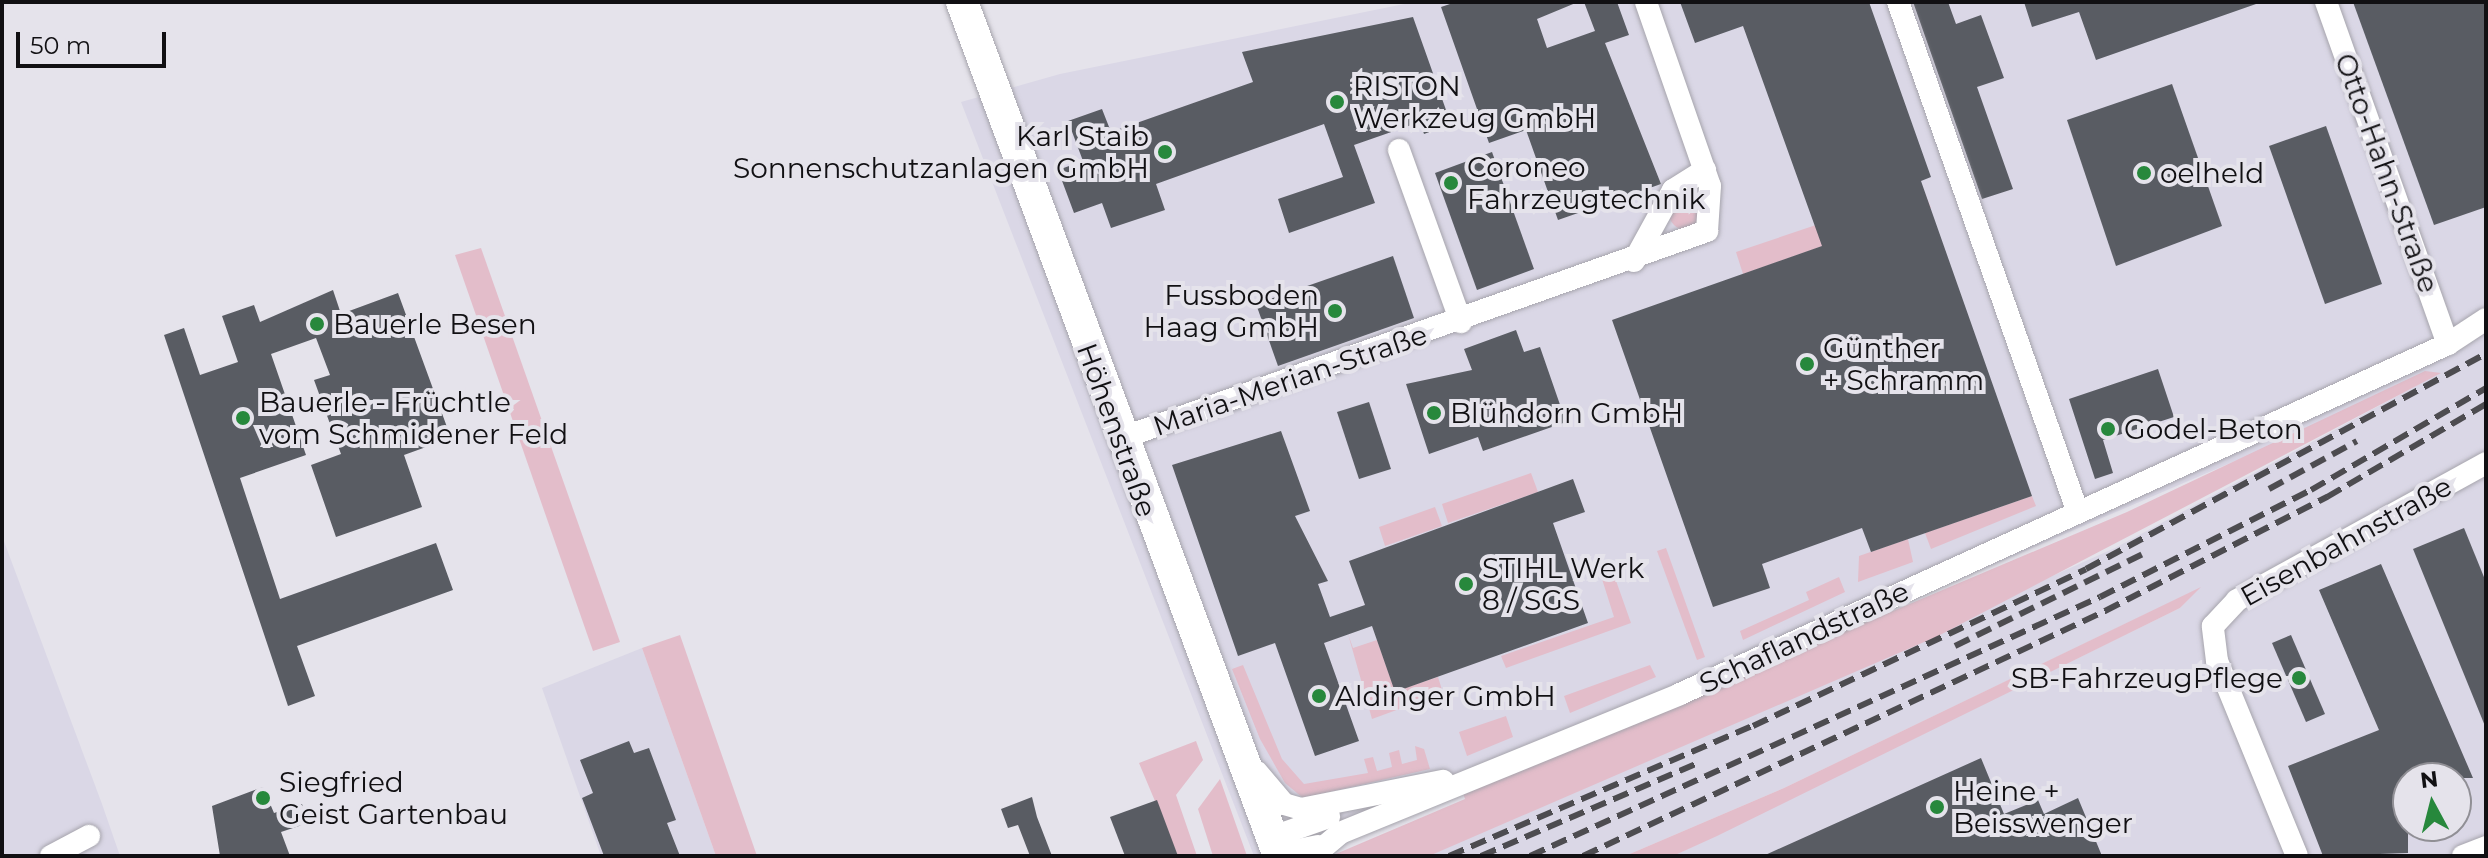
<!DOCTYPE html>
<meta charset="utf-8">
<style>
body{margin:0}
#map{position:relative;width:2488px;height:858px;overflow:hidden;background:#e5e3eb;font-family:Montserrat,sans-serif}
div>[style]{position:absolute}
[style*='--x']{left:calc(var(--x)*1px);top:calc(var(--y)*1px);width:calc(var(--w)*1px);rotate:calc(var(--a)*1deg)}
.built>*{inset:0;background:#dad7e6}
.green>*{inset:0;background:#e3bdca}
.round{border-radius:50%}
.building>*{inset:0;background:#595c63}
.roads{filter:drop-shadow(0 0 2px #a6a4ac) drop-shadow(0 0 2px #a6a4ac)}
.minor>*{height:22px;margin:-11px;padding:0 11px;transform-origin:11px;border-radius:11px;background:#fff}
.secondary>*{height:32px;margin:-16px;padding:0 16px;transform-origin:16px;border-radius:16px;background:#fff}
.rail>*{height:6px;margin-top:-3px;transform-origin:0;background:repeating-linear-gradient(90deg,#4d4c50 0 16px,transparent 0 24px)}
.dots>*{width:22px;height:22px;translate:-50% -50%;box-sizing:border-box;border:4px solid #e5e3eb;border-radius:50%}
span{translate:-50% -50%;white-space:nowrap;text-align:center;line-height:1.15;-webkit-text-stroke:8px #e5e3eb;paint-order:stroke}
.poi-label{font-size:28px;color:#111013}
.left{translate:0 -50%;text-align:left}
.right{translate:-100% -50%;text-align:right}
.street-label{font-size:28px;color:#111013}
.frame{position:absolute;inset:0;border:4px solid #111013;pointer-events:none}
.north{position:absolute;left:2392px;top:762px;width:80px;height:80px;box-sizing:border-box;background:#e5e3eb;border:2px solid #908f95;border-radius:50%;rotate:353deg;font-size:22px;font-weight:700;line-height:32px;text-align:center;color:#111013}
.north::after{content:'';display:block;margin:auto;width:28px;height:36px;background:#27883c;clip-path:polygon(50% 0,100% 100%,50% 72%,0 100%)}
.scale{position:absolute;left:16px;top:32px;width:150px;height:36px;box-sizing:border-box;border:4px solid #111013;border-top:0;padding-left:10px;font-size:24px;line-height:28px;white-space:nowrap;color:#111013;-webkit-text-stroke:6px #e5e3eb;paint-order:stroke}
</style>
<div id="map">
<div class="built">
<i style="clip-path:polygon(evenodd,1414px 2px,2486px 2px,2486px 856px,1673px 856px,2180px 608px,2198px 589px,1784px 788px,1625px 856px,1426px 856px,2115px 548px,2440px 373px,1314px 856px,1254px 856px,961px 102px,1060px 74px,1414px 2px,2408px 778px,2456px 778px,2456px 826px,2408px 826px,2408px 778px)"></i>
<i style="clip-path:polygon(2px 536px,102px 804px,120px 856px,2px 856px)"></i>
<i style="clip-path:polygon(642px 648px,716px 856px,601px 856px,542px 688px)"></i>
</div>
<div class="green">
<i style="clip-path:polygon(1923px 189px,1931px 208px,1743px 274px,1736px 252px)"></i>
<i class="round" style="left:1669px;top:196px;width:34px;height:34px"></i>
<i style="clip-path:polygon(481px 248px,620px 642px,593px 651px,455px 255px)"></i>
<i style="clip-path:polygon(2425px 371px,2441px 373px,1938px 636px,1429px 856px,1331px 856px,1465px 799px,1463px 793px,2127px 512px)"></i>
<i style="clip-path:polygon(1531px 473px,1538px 492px,1448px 523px,1442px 504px)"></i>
<i style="clip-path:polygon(2032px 496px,2036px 506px,1931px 549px,1925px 533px)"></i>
<i style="clip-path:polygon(1435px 507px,1442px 526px,1385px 546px,1379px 527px)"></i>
<i style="clip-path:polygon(1908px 539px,1913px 562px,1858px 582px,1859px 556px)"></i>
<i style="clip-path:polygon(1666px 548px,1705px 657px,1697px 660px,1657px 551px)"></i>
<i style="clip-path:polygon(1614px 575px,1631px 623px,1506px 668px,1501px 656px,1614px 617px,1602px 579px)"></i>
<i style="clip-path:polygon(1839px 577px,1845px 592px,1743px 640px,1740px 631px,1809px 600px,1806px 592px)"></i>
<i style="clip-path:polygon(2201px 587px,2180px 608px,1717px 836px,1673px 856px,1625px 856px,1784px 788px)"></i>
<i style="clip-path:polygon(1348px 634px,1353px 648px,1377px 640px,1395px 691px,1438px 677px,1443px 693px,1372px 719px)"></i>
<i style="clip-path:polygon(680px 635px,757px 856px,716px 856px,642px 648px)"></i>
<i style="clip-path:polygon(1243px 665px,1282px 759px,1304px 784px,1368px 773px,1364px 759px,1373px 757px,1377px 771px,1392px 767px,1389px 753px,1399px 750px,1402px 764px,1417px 760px,1415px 746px,1424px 749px,1430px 769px,1303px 798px,1285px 783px,1260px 739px,1232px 669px)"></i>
<i style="clip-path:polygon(1650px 665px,1656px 677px,1570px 713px,1564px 696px)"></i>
<i style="clip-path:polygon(1506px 716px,1513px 737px,1467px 756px,1459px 732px)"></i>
<i style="clip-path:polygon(1196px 741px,1203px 760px,1176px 795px,1197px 856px,1178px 856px,1139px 763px)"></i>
<i style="clip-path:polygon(1220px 779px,1247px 856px,1213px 856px,1198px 809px)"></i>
</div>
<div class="building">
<i style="clip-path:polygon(1456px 2px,1578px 2px,1537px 19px,1547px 48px,1595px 31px,1584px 2px,1617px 2px,1629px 35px,1605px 43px,1661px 184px,1558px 220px,1526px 130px,1489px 143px,1441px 7px)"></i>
<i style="clip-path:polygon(1680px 2px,1869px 2px,1931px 177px,1921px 181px,2032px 496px,1871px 552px,1862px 528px,1762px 564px,1770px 588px,1713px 607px,1612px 320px,1822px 246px,1743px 26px,1695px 43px)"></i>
<i style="clip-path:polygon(1913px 2px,1948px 2px,1956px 24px,1981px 15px,2004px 78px,1977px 87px,2013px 189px,1982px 199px)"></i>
<i style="clip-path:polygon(2024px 2px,2256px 2px,2256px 4px,2096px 60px,2079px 12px,2032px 27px)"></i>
<i style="clip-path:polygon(2353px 2px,2486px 2px,2486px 207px,2434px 225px)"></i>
<i style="clip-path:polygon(1413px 17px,1451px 124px,1424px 134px,1420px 122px,1354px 145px,1375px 203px,1289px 233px,1278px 199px,1343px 177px,1324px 124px,1156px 184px,1165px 210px,1111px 228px,1102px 203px,1074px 213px,1058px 170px,1083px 161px,1068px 121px,1102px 109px,1111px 132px,1253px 82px,1242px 52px)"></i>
<i style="clip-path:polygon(2172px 84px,2222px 226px,2116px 266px,2067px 120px)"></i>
<i style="clip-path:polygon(2326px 126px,2382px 284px,2325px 304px,2269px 146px)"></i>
<i style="clip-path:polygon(1492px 152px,1534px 269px,1477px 290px,1435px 173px)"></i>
<i style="clip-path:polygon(1393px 256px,1414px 318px,1278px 366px,1256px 304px)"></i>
<i style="clip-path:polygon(333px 290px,341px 314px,398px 293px,451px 438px,404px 455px,422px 507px,336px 537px,311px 465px,341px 454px,314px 380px,330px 375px,316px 338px,271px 354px,306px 455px,240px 478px,280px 599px,436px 543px,453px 590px,297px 646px,315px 696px,288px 706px,164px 335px,184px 328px,200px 375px,238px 362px,222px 316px,254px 305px,260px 322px)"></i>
<i style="clip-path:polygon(1516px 330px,1524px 352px,1540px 347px,1566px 422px,1483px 451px,1478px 437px,1429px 454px,1406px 384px,1472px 370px,1464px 349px)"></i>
<i style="clip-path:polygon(2158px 369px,2174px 417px,2103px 440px,2113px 473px,2095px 479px,2069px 399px)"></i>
<i style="clip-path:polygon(1369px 402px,1391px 469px,1359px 479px,1337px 412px)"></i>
<i style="clip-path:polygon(1281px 431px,1310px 511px,1295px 516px,1328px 581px,1318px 584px,1330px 617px,1365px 605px,1349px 561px,1573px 479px,1585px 512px,1553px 523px,1588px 623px,1395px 692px,1372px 626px,1324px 643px,1359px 741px,1315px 756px,1275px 643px,1238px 656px,1172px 465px)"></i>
<i style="clip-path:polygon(2464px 528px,2486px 582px,2485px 726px,2413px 549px)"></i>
<i style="clip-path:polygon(2381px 564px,2473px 778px,2408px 778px,2408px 853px,2323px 856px,2288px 766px,2379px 730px,2319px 590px)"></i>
<i style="clip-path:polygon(2291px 635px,2325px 714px,2306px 722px,2272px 643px)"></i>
<i style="clip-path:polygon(629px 741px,634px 753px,649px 748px,676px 820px,667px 823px,680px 856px,604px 856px,582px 798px,593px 793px,580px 760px)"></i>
<i style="clip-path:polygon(1981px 758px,2004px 814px,2038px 800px,2044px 814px,2078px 798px,2102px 856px,1763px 856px)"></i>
<i style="clip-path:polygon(263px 787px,274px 813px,302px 804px,308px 823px,281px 832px,290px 856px,220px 856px,212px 806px)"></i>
<i style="clip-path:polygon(1032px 797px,1037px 817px,1052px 856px,1030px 856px,1018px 825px,1008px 828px,1001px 809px)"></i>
<i style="clip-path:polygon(1157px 800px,1178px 856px,1125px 856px,1110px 817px)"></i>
</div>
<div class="roads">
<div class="minor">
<i style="--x:1898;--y:2;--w:539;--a:70.59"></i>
<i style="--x:2326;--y:2;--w:363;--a:70.4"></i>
<i style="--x:1399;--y:150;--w:183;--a:70.2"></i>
<i style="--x:1634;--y:261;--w:81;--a:-61.2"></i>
<i style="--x:1673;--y:190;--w:38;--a:-32"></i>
<i style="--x:1119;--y:439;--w:624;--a:-19.48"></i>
<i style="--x:1707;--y:231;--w:45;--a:-86.2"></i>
<i style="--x:1710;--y:186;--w:195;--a:-109.2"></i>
<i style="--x:1257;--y:772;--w:42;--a:49.8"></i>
<i style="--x:1284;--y:804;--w:18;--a:16"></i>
<i style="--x:1301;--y:809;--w:145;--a:-11.2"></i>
<i style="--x:1318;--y:846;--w:41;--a:168.7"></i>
<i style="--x:1278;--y:854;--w:22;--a:-74"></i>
<i style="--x:1284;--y:833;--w:48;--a:-19.6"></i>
<i style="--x:51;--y:856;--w:43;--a:-27.8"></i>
<i style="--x:1313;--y:856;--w:35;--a:-40"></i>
<i style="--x:1340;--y:833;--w:367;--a:-22.2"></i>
<i style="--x:1680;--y:694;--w:844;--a:-24.5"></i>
<i style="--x:2448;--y:344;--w:45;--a:-33.3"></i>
<i style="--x:2297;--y:856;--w:211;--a:-112.3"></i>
<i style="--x:2217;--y:661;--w:35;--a:-97"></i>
<i style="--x:2213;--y:626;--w:35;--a:-47"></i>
<i style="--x:2237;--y:600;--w:284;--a:-28.8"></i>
<i style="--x:2463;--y:856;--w:25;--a:-21"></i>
</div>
<div class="secondary">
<i style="--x:962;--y:2;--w:911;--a:69.64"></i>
</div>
</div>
<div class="rail">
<i style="--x:2269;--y:489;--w:100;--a:-28.6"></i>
<i style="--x:1955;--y:646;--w:212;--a:-26.1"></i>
<i style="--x:1449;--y:856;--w:331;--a:-23.2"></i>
<i style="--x:1753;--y:726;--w:368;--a:-25.2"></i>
<i style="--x:2086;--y:569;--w:454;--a:-28.3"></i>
<i style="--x:1481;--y:856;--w:238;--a:-23.2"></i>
<i style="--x:1530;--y:856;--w:626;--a:-24.44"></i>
<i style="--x:2100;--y:597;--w:237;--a:-26.9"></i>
<i style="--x:2311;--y:490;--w:203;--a:-30.2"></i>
<i style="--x:1583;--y:856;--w:577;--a:-25.14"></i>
<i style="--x:2105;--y:611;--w:250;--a:-27.2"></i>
<i style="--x:2327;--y:497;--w:184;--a:-30.3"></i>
</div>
<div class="dots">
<i style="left:1337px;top:102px;background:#27883c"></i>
<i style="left:1165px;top:152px;background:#27883c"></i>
<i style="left:2144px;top:173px;background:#27883c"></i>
<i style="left:1451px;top:183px;background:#27883c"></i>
<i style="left:1335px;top:311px;background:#27883c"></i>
<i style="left:317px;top:324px;background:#27883c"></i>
<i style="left:1807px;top:364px;background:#27883c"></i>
<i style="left:1434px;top:413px;background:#27883c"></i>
<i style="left:243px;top:418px;background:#27883c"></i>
<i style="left:2108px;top:429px;background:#27883c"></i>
<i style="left:1466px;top:584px;background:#27883c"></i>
<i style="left:2299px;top:678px;background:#27883c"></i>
<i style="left:1319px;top:696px;background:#27883c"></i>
<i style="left:263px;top:798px;background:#27883c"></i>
<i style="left:1937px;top:807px;background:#27883c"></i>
</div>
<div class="poi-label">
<span class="left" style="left:1353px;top:102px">RISTON<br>Werkzeug GmbH</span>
<span class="right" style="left:1149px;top:152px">Karl Staib<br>Sonnenschutzanlagen GmbH</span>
<span class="left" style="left:1467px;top:183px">Coroneo<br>Fahrzeugtechnik</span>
<span class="left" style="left:2160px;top:173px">oelheld</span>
<span class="right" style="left:1319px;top:311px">Fussboden<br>Haag GmbH</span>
<span class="left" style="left:333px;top:324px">Bauerle Besen</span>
<span class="left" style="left:1823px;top:364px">Günther<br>+ Schramm</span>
<span class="left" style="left:259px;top:418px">Bauerle - Früchtle<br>vom Schmidener Feld</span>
<span class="left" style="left:1450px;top:413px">Blühdorn GmbH</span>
<span class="left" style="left:2124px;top:429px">Godel-Beton</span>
<span class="left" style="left:1482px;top:584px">STIHL Werk<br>8 / SGS</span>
<span class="right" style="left:2283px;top:678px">SB-FahrzeugPflege</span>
<span class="left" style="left:1335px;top:696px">Aldinger GmbH</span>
<span class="left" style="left:279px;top:798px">Siegfried<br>Geist Gartenbau</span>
<span class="left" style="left:1953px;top:807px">Heine +<br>Beisswenger</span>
</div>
<div class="street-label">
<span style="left:2387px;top:173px;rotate:70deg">Otto-Hahn-Straße</span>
<span style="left:1290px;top:380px;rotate:-19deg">Maria-Merian-Straße</span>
<span style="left:1117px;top:430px;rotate:70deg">Höhenstraße</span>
<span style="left:2346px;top:541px;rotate:-29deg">Eisenbahnstraße</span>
<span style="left:1804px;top:637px;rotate:-25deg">Schaflandstraße</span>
</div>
<div class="frame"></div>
<div class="north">N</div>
<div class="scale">50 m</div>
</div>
